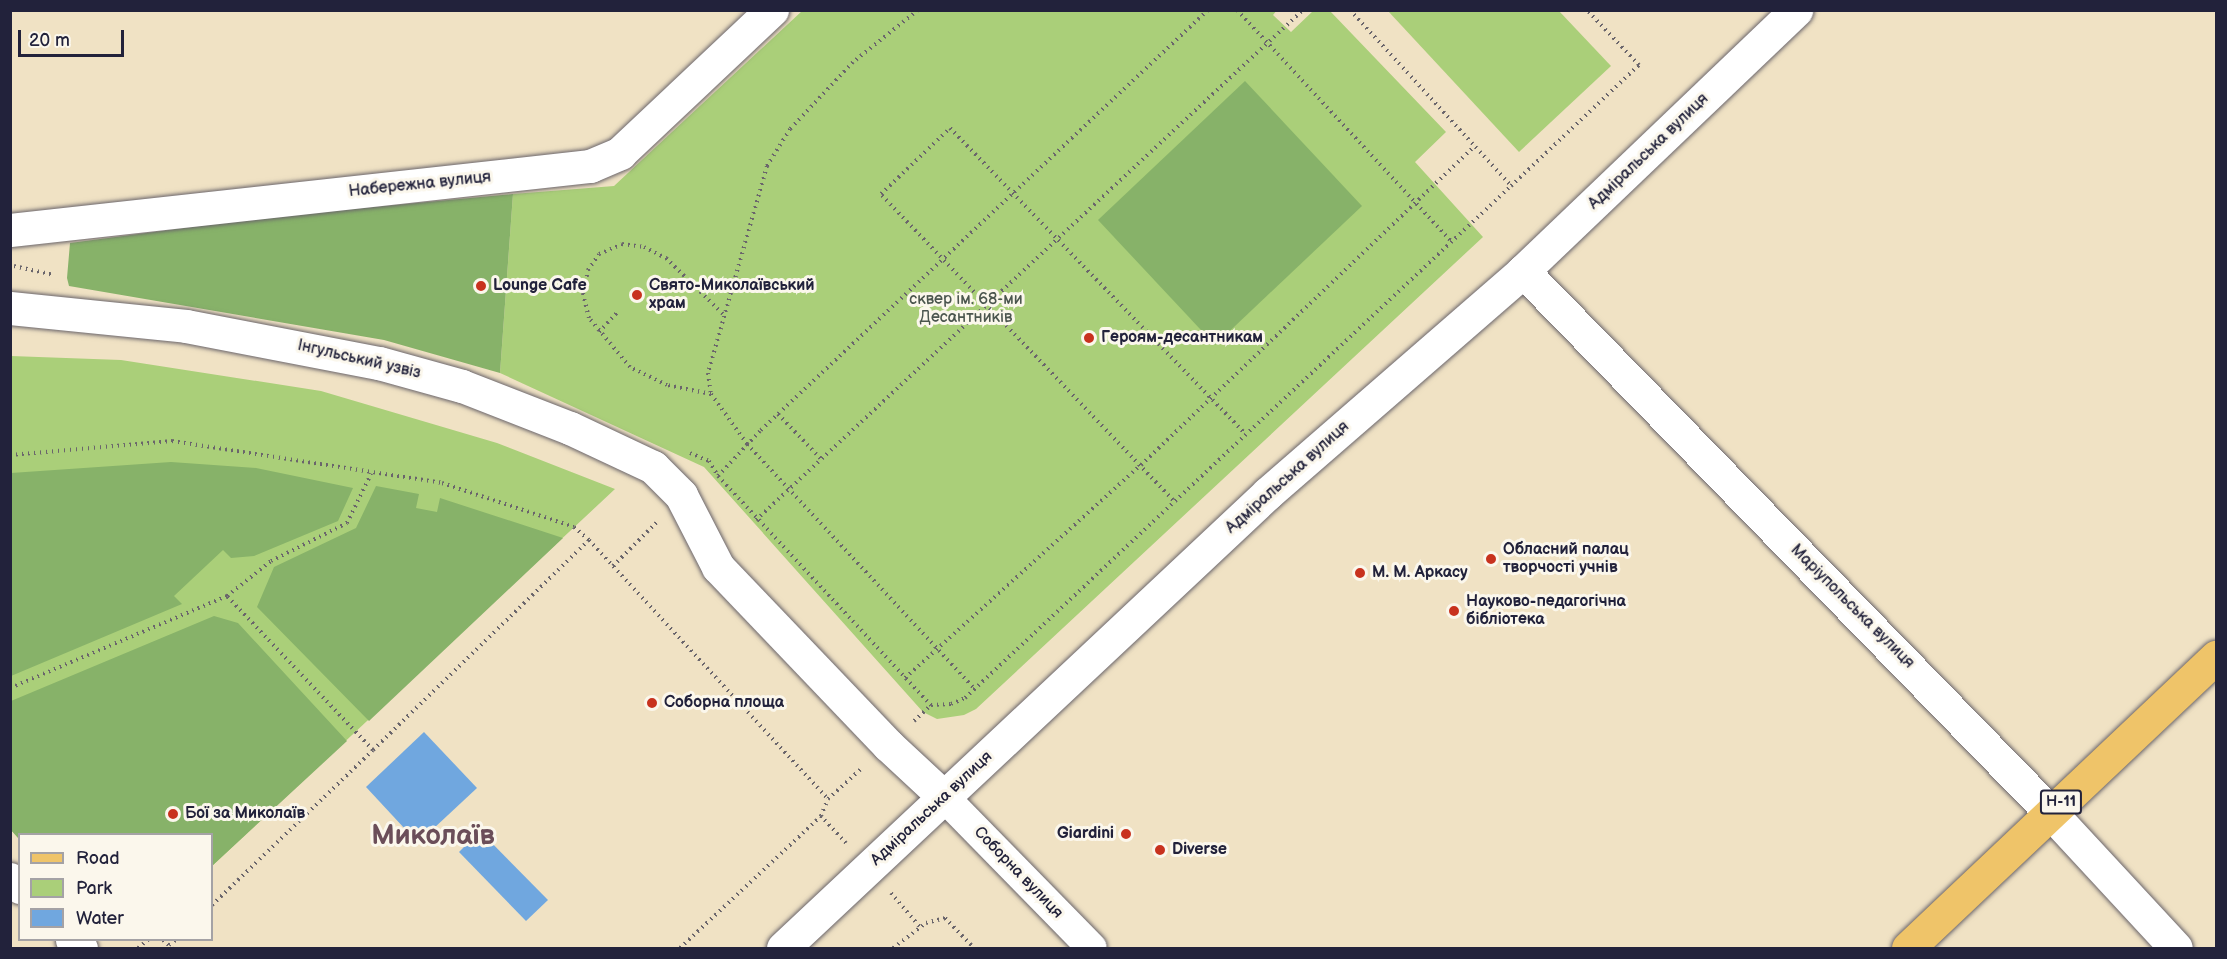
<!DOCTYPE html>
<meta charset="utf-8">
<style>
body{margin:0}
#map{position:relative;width:2227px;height:959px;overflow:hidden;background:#f0e2c4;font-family:"Balsamiq Sans",sans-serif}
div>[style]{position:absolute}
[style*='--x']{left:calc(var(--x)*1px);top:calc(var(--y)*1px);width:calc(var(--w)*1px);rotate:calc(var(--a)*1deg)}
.green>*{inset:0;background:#aacf79}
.forest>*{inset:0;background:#87b269}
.water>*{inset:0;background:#70a7df}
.path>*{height:4px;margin-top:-2px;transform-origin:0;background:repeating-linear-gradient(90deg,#6a656b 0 1.5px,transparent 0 6px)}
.roads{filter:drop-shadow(0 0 2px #6a656b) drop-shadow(0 0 2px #6a656b)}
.pedestrian>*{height:30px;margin:-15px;padding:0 15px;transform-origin:15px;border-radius:15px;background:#fff}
.minor>*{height:33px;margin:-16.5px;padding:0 16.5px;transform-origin:16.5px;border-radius:16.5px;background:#fff}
.tertiary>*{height:33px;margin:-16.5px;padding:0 16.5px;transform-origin:16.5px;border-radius:16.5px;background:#fff}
.primary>*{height:33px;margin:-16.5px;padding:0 16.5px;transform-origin:16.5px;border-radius:16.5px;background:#efc469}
.dots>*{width:16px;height:16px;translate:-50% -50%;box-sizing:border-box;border:3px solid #fbf7ec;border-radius:50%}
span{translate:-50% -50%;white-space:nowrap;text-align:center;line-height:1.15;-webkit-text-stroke:6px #fbf7ec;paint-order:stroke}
.shield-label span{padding:2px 4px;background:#fbf7ec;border:2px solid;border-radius:4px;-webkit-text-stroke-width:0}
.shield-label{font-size:15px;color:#22223b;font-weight:700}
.street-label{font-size:16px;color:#22223b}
.poi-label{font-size:16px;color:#22223b;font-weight:700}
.left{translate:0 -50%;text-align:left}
.right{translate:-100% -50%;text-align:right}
.park-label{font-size:16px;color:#4b564e}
.town-label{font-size:28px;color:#6b4e59;font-weight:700}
.frame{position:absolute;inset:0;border:12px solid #22223b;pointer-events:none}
.legend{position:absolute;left:18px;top:833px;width:195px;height:108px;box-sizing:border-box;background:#fbf7ec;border:2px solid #a4a2a5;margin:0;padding:8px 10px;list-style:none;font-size:18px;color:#22223b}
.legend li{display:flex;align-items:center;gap:12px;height:30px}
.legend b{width:30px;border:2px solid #a4a2a5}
.scale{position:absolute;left:18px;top:30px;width:106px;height:27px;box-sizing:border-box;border:3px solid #22223b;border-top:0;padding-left:8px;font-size:18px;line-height:21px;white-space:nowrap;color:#22223b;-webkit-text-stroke:4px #fbf7ec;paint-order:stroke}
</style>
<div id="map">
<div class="green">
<i style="clip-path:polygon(1277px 10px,1273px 15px,1291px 32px,1313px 11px,1330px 11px,1446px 132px,1415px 162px,1483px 237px,976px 709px,964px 715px,937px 719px,923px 712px,704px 467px,500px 373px,513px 194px,614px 186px,802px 11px)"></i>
<i style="clip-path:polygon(1388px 11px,1559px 11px,1611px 66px,1519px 152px)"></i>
<i style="clip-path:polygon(11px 356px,121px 360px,321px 391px,497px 443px,615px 489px,212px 866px,212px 834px,20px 834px,19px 839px,11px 830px)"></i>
</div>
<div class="forest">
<i style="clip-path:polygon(1245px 81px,1362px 206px,1215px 345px,1098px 220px)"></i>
<i style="clip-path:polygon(513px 194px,500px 373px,384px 340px,69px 286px,67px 278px,70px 243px,267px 217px)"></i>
<i style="clip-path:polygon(171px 462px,256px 468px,353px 488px,338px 521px,254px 556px,231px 558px,223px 550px,174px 596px,182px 604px,11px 676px,11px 473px)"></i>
<i style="clip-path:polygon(376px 486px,419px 494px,416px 508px,437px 512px,440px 498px,563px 538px,369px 721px,257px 607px,274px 567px,356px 528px)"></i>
<i style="clip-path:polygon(214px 616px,238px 623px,347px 741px,212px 866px,212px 834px,20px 834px,19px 839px,11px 830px,11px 701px)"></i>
</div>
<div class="water">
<i style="clip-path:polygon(424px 732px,477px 788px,418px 843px,366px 787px)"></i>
<i style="clip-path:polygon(480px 831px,548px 900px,526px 921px,459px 852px)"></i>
</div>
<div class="path">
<i style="--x:918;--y:10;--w:83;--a:141.3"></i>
<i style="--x:853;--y:62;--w:92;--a:133.2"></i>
<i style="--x:790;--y:129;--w:44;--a:121.9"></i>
<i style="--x:767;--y:166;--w:215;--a:105.9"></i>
<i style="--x:708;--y:373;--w:21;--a:82"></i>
<i style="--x:711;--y:394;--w:62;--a:54.2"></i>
<i style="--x:747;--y:444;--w:333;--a:47.1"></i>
<i style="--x:1208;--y:10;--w:615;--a:136.78"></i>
<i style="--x:760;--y:431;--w:62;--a:133"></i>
<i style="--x:718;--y:476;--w:313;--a:47.1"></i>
<i style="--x:931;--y:705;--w:20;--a:-3"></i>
<i style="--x:951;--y:704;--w:15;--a:-23"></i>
<i style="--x:965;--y:698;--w:749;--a:-43.16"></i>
<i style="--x:1237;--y:10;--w:315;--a:47.2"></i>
<i style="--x:1350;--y:10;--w:239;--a:47.5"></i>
<i style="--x:1511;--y:186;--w:176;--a:-43.4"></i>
<i style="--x:1639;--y:65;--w:76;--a:-133.4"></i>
<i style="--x:14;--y:266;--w:41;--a:12.7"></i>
<i style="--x:599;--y:332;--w:26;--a:-47"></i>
<i style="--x:711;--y:394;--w:45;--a:-168.4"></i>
<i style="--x:667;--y:385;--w:41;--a:-154.1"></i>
<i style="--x:630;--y:367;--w:64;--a:-129.9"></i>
<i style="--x:589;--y:318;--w:25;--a:-104"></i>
<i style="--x:583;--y:294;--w:25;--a:-78"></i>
<i style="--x:588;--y:270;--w:19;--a:-55"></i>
<i style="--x:599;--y:254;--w:25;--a:-23"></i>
<i style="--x:622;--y:244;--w:22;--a:8"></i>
<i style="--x:644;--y:247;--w:25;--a:27"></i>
<i style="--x:666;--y:258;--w:80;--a:44.5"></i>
<i style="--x:778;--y:414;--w:62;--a:46.3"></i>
<i style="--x:690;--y:453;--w:21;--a:23"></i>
<i style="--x:709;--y:461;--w:17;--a:59"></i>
<i style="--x:10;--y:455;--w:163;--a:-4.9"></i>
<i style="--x:172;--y:441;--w:273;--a:8.8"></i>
<i style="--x:442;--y:483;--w:139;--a:18.4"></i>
<i style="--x:574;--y:527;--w:20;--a:41"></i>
<i style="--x:1173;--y:500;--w:423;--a:-133.7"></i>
<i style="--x:881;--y:194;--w:95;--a:-43.7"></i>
<i style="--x:950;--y:128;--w:424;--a:46"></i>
<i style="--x:756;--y:520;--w:748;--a:-43"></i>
<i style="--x:613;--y:566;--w:62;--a:-45"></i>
<i style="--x:905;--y:678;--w:318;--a:-42.1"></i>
<i style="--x:1141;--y:465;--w:462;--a:-43.7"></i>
<i style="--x:10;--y:688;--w:236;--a:-23"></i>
<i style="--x:227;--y:596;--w:56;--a:-38.5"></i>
<i style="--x:271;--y:561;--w:85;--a:-26.6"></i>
<i style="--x:347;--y:523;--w:55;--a:-63.9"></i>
<i style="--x:914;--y:721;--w:23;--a:-43"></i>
<i style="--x:373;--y:750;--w:301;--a:-44.2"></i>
<i style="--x:589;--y:540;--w:352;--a:47.3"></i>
<i style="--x:846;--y:843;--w:37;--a:-133"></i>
<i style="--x:821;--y:816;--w:18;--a:-68"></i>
<i style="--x:828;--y:799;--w:46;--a:-42.4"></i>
<i style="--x:891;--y:893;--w:45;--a:49.5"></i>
<i style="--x:212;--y:905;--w:223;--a:-43.9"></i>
<i style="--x:373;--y:750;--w:212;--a:-133.5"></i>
<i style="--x:163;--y:940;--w:12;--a:42"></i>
<i style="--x:169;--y:945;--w:9;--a:-36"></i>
<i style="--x:138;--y:948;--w:13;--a:-39"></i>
<i style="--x:680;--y:948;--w:193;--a:-43.1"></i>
<i style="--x:893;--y:948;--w:41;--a:-37.1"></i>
<i style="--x:926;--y:923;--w:20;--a:-15"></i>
<i style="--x:945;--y:918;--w:42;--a:46"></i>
</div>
<div class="roads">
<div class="pedestrian">
<i style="--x:944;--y:797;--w:211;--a:45.6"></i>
</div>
<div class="minor">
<i style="--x:10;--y:230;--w:584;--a:-6.3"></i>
<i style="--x:590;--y:166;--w:33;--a:-23"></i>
<i style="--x:620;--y:153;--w:209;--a:-43.3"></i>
<i style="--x:1523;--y:271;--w:755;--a:45.75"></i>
<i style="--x:10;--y:308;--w:177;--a:5.8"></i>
<i style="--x:186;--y:326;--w:197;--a:10.9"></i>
<i style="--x:379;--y:363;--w:86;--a:15.5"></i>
<i style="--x:462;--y:386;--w:116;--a:21.3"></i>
<i style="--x:570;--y:428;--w:92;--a:25.2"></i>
<i style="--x:653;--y:467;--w:40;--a:45"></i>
<i style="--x:681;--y:495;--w:81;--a:62.8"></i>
<i style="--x:718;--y:567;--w:246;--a:46.3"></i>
<i style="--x:888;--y:745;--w:76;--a:42.9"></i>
<i style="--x:10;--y:879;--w:13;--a:39"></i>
<i style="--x:72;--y:940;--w:12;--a:42"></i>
<i style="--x:783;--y:948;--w:665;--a:-43.17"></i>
<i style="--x:1268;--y:493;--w:338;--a:-41"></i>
<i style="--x:1523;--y:271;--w:378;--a:-43.7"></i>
</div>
<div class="tertiary">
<i style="--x:2050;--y:812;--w:185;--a:47.2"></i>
</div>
<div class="primary">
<i style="--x:1908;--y:948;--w:424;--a:-43.4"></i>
</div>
</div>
<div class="dots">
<i style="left:481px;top:286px;background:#c8321e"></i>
<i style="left:637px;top:295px;background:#c8321e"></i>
<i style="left:1089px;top:338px;background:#c8321e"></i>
<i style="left:1491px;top:559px;background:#c8321e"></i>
<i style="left:1360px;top:573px;background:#c8321e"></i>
<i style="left:1454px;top:611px;background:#c8321e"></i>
<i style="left:652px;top:703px;background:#c8321e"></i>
<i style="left:173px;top:814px;background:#c8321e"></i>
<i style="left:1126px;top:834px;background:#c8321e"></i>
<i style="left:1160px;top:850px;background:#c8321e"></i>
</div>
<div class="shield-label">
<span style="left:2061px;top:802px">Н-11</span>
</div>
<div class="street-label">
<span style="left:1649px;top:152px;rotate:-44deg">Адміральська вулиця</span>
<span style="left:420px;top:185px;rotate:-6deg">Набережна вулиця</span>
<span style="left:359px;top:360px;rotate:13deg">Інгульський узвіз</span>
<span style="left:1288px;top:478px;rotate:-42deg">Адміральська вулиця</span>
<span style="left:1852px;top:607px;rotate:45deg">Маріупольська вулиця</span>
<span style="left:932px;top:809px;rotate:-43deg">Адміральська вулиця</span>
<span style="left:1018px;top:873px;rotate:46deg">Соборна вулиця</span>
</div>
<div class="poi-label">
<span class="left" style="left:493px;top:286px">Lounge Cafe</span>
<span class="left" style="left:649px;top:295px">Свято-Миколаївський<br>храм</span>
<span class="left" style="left:1101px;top:338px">Героям-десантникам</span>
<span class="left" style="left:1503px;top:559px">Обласний палац<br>творчості учнів</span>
<span class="left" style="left:1372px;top:573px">М. М. Аркасу</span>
<span class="left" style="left:1466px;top:611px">Науково-педагогічна<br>бібліотека</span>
<span class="left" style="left:664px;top:703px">Соборна площа</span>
<span class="left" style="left:185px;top:814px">Бої за Миколаїв</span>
<span class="right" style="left:1114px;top:834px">Giardini</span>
<span class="left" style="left:1172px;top:850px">Diverse</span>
</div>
<div class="park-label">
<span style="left:966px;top:309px">сквер ім. 68-ми<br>Десантників</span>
</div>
<div class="town-label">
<span style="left:433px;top:836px">Миколаїв</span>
</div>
<div class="frame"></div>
<ul class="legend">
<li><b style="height:8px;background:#efc469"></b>Road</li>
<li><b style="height:16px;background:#aacf79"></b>Park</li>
<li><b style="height:16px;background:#70a7df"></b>Water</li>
</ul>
<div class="scale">20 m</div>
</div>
